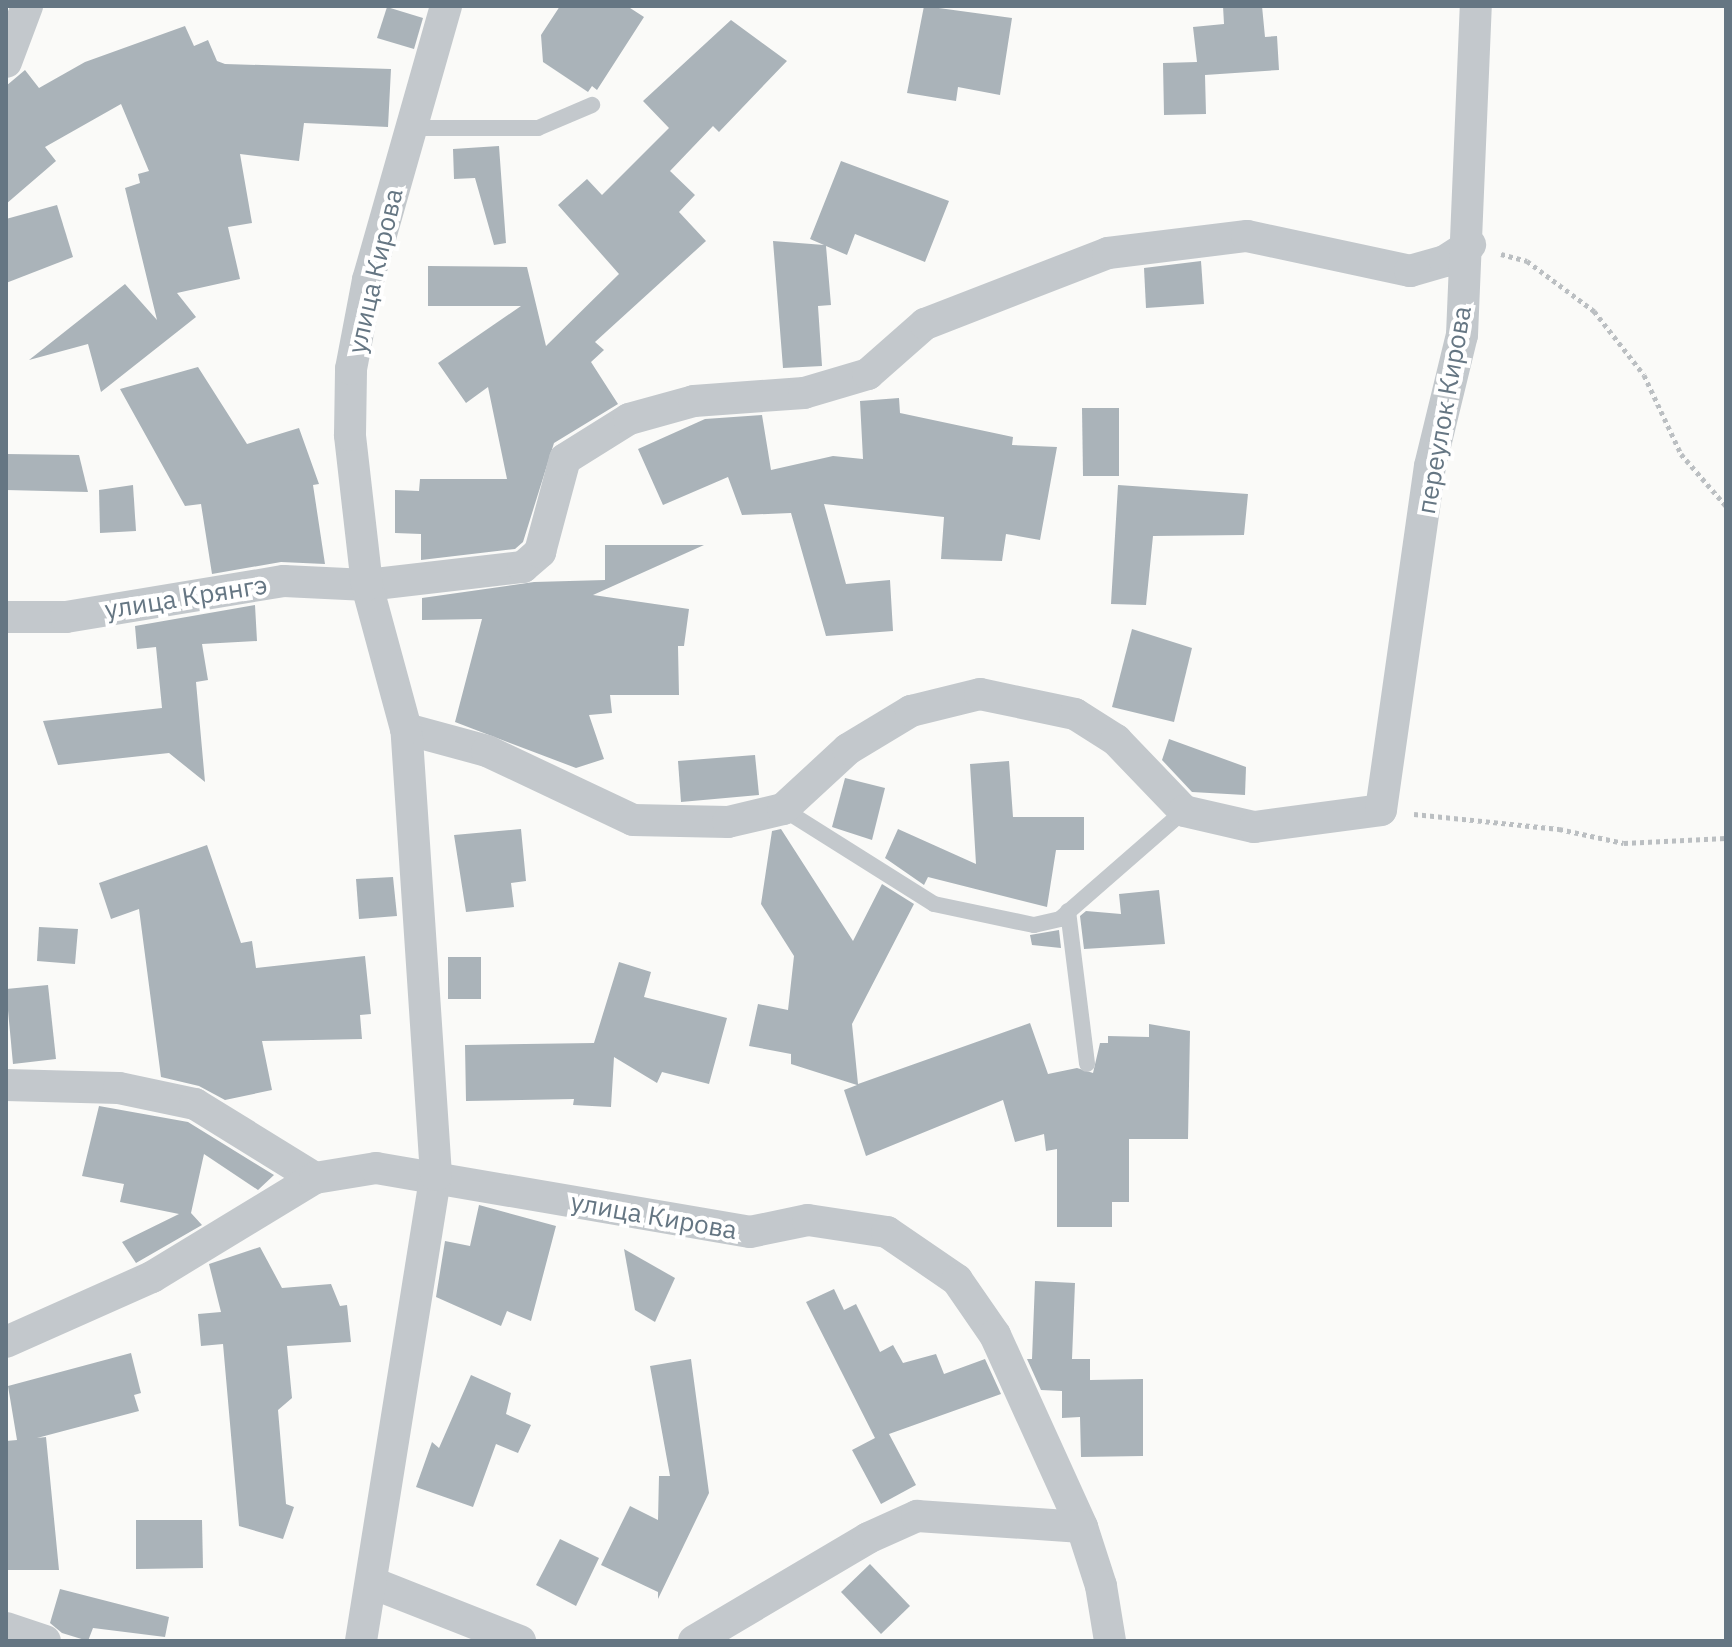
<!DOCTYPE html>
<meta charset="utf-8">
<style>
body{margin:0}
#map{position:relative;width:1732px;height:1647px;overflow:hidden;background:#fafaf8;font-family:"IBM Plex Sans",sans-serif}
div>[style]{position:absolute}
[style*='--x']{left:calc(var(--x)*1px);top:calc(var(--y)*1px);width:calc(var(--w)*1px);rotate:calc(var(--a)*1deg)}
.building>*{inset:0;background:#aab3b9}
.path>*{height:5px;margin-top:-2.5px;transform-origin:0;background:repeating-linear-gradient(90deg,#bbbfc2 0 4px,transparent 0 8px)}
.lane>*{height:16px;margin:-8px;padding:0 8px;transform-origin:8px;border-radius:8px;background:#c3c8cc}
.street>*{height:32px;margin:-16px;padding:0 16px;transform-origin:16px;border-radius:16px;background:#c3c8cc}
span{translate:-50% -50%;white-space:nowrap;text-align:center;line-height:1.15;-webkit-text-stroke:8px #fff;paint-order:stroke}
.street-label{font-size:26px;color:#657683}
.frame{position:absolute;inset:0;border:8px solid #657683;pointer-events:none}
</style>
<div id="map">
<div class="building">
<i style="clip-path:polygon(560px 6px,627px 6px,644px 17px,597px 90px,592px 86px,588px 92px,543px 62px,541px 35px)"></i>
<i style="clip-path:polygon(924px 6px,1012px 18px,1000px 95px,958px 87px,956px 101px,907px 93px)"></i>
<i style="clip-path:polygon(1223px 6px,1262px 6px,1265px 37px,1277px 36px,1279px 70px,1205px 75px,1206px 114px,1164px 115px,1163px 63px,1197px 62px,1193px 27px,1224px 24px)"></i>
<i style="clip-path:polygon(387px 7px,423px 18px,414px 49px,377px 38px)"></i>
<i style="clip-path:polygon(731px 20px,787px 61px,719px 132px,713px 126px,670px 171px,695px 195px,679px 212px,706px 241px,595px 342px,604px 350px,591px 362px,618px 404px,554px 443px,523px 542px,515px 549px,421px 560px,421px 534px,395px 533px,395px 490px,419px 491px,420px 479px,507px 479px,488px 387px,466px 403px,438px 363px,521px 306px,428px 306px,428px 266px,527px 267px,546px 346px,619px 274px,558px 205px,587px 179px,602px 195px,669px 128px,643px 101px)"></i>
<i style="clip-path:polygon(185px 26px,194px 46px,208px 40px,217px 61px,225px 64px,391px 69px,388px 127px,304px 123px,299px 161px,240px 154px,252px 223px,228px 227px,240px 279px,177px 293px,196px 317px,101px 392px,88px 344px,29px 360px,125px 284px,157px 320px,125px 188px,140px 183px,138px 174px,149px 171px,121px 104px,45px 147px,56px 161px,6px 204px,6px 86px,25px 70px,39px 88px,85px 62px)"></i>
<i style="clip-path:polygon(499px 146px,506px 243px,494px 245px,475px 178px,454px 179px,453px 149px)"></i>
<i style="clip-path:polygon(841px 161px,949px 201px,925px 262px,855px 234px,847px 255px,826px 246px,831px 305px,818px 306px,822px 366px,783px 368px,773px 241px,824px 245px,810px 239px)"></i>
<i style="clip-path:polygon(57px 205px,73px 257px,6px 283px,6px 219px)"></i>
<i style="clip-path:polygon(1201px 261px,1204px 304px,1146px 308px,1144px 268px)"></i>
<i style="clip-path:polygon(198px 367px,247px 444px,299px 428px,319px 484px,313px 485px,325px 564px,281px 562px,212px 574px,201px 504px,185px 506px,120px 389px)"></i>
<i style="clip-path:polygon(899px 398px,900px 413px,1013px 437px,1012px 445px,1057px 447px,1040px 540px,1006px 534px,1002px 561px,941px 559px,944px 517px,824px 504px,846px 584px,890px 580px,893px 631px,826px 636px,791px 513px,742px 515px,728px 477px,663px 505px,638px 449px,705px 419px,762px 415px,771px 470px,833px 456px,863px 459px,860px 401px)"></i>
<i style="clip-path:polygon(1082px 408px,1119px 408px,1119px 476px,1083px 476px)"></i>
<i style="clip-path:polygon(6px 454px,79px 455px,88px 492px,6px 490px)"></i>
<i style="clip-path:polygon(133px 485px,136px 531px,100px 533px,99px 490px)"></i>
<i style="clip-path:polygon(1118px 485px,1248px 494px,1244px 535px,1153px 536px,1146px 605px,1111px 604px)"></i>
<i style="clip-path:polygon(605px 545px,704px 545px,593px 595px,689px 609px,684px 646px,678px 646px,679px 695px,610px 695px,612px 713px,589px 715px,604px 759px,576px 768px,455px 722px,482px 619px,422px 620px,422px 598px,534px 582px,605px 580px)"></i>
<i style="clip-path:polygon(255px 605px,257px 641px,202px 644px,208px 680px,196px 682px,205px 782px,169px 753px,58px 765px,43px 721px,162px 708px,156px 647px,137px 649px,135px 626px)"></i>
<i style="clip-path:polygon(1132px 629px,1192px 648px,1174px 722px,1112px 707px)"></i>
<i style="clip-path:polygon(1169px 739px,1246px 767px,1245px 795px,1192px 792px,1162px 760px)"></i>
<i style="clip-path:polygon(755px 755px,759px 795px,681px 802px,678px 761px)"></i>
<i style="clip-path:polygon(1009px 761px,1013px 817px,1084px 817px,1084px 850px,1056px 850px,1047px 907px,928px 877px,924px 885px,885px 858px,898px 829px,976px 864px,970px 764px)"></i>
<i style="clip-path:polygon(845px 778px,885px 788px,872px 840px,832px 827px)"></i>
<i style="clip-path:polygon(521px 829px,526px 881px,511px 883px,514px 907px,466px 912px,454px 835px)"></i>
<i style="clip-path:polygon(781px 829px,853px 941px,882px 884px,914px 904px,852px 1024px,858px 1084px,1030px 1023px,1048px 1074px,1077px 1068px,1093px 1073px,1100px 1043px,1108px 1043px,1108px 1036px,1149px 1037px,1149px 1024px,1190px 1031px,1188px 1139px,1129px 1139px,1129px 1202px,1112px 1202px,1112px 1227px,1057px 1227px,1057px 1149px,1046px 1151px,1044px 1134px,1015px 1142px,1003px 1100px,866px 1156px,844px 1090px,857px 1085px,791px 1064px,791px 1054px,749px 1046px,758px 1004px,788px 1010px,794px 956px,761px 904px,772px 831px)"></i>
<i style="clip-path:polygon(207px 845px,241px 943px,252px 941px,256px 968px,365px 956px,371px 1014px,360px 1015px,362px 1039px,262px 1041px,272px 1090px,225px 1100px,199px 1086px,161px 1077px,139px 909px,111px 919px,99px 883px)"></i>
<i style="clip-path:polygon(393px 877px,397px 916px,359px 919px,356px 879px)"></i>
<i style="clip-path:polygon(1159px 890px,1165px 944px,1084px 949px,1080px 916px,1086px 911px,1121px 914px,1119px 894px)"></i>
<i style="clip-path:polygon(39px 927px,78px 929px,75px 964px,37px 961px)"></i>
<i style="clip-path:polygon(1059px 930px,1061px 948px,1032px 945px,1030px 935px)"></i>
<i style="clip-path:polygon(448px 957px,481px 957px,481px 999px,448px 999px)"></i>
<i style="clip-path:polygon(619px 962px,651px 972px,644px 997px,727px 1018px,709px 1084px,662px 1072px,657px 1083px,614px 1057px,611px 1107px,573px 1105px,574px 1099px,466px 1101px,465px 1045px,594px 1043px)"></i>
<i style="clip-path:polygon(48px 985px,56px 1059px,13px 1064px,6px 989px)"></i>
<i style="clip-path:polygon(99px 1106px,188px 1122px,274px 1175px,258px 1190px,204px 1154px,191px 1213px,202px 1225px,136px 1263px,122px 1242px,179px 1214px,120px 1202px,124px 1184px,82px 1176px)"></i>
<i style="clip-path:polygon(479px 1205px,556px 1226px,531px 1321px,507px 1311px,501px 1326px,436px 1297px,445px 1241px,470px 1246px)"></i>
<i style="clip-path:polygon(260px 1247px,282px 1288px,331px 1284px,340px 1306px,347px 1305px,351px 1342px,287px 1346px,292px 1398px,278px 1410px,286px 1504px,294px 1507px,283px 1539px,239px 1526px,223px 1344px,201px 1346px,198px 1314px,221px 1312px,209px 1264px)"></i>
<i style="clip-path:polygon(624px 1249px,675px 1278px,655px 1322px,635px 1310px)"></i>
<i style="clip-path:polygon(1035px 1281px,1075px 1283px,1072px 1359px,1090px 1359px,1090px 1380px,1143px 1379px,1143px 1456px,1081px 1457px,1080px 1417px,1062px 1418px,1062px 1391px,1041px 1390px,1027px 1359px,1032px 1359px)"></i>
<i style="clip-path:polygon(834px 1289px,844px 1310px,856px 1304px,880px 1352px,893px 1345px,903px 1363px,936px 1354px,944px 1374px,985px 1359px,1001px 1394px,889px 1434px,916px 1485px,881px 1504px,852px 1450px,875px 1438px,806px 1302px)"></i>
<i style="clip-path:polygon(131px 1353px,141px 1393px,134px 1395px,139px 1411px,37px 1438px,46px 1437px,59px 1570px,6px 1570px,6px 1441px,17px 1440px,8px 1386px)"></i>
<i style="clip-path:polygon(691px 1359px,709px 1493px,658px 1599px,658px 1592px,601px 1565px,630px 1506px,658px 1520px,659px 1476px,670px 1476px,650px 1366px)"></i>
<i style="clip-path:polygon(471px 1375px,511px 1393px,506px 1414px,531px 1425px,518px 1453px,496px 1444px,473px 1507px,416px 1487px,432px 1442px,439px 1448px)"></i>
<i style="clip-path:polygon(136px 1520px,202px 1520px,203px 1568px,136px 1569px)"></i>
<i style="clip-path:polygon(560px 1539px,599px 1558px,576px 1606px,536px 1585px)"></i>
<i style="clip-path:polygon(870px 1564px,910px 1606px,881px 1634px,841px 1592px)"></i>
<i style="clip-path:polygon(60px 1589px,169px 1617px,165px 1637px,93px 1628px,88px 1641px,62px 1633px,50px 1623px)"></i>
</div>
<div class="path">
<i style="--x:1501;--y:254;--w:27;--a:15"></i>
<i style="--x:1527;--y:261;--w:84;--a:36.7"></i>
<i style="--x:1594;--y:311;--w:81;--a:52"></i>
<i style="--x:1644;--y:375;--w:87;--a:64.9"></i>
<i style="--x:1681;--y:454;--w:69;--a:49.1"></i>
<i style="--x:1414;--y:814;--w:146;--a:5.9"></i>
<i style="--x:1559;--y:829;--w:66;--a:12.2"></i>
<i style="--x:1624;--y:843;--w:102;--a:-2.8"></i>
</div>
<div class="lane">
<i style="--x:411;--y:128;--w:127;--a:0"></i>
<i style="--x:538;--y:128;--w:59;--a:-23.1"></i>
<i style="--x:783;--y:809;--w:178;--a:32.2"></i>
<i style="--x:934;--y:904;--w:102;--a:11.9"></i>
<i style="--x:1034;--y:925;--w:27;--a:-13"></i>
<i style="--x:1060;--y:919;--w:164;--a:-41.1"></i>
<i style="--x:1068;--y:911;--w:154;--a:82.9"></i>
</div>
<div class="street">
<i style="--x:6;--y:62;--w:60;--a:-69.4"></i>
<i style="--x:6;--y:617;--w:60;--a:0"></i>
<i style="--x:66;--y:617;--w:221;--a:-9.4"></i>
<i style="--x:284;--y:581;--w:83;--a:2.8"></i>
<i style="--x:367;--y:585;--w:157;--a:-6.6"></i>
<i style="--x:523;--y:567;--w:23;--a:-41"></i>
<i style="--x:540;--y:552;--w:96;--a:-75"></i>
<i style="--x:565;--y:459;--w:75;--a:-32"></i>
<i style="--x:629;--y:419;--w:67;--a:-15.5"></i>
<i style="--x:694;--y:401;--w:110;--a:-4.2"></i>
<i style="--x:804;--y:393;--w:67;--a:-16.5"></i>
<i style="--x:868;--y:374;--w:76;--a:-41.3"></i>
<i style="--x:925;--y:324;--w:196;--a:-21.2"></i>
<i style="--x:1108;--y:253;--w:140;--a:-7"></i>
<i style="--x:1247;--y:236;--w:167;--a:12.1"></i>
<i style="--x:1410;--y:271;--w:36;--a:-16"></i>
<i style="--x:1445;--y:261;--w:30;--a:-33"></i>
<i style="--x:406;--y:729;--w:84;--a:15.2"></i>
<i style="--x:487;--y:751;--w:161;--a:25.3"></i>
<i style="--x:633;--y:820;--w:95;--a:1.2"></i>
<i style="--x:728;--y:822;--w:57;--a:-13.3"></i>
<i style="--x:783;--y:809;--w:88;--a:-42.7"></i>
<i style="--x:848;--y:749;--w:74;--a:-31.1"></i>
<i style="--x:911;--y:711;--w:71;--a:-13.8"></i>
<i style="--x:980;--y:694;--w:97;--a:11.9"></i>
<i style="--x:1075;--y:714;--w:49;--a:32.4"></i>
<i style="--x:1116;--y:740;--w:98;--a:46.2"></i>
<i style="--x:1184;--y:811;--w:72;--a:12.9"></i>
<i style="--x:1254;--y:827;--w:128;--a:-7.6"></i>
<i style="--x:1381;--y:810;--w:347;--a:-81.9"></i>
<i style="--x:1430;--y:466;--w:135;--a:-76.3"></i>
<i style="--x:1462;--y:335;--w:329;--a:-87.6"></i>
<i style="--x:6;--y:1085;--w:113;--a:1.5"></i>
<i style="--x:119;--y:1088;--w:78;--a:11.9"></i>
<i style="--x:195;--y:1104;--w:141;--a:31.7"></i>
<i style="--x:6;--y:1342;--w:160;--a:-24"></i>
<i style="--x:152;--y:1277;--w:191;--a:-31.3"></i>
<i style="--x:315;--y:1178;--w:62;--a:-9.3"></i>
<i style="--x:376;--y:1168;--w:379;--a:9.7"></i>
<i style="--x:750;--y:1232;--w:59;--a:-11.7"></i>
<i style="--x:808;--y:1220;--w:80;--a:8.6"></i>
<i style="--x:887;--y:1232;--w:85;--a:34.4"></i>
<i style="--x:957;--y:1280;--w:67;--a:55.4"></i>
<i style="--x:995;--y:1335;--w:211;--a:65.6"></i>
<i style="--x:1082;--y:1527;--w:62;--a:72.1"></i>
<i style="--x:1101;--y:1586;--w:56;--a:80.7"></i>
<i style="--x:375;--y:1584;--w:156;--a:21.5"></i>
<i style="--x:6;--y:1628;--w:41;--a:18.4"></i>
<i style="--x:361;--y:1641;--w:472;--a:-80.9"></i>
<i style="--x:436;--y:1175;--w:447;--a:-93.8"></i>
<i style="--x:406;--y:729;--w:149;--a:-105.2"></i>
<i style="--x:367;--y:585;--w:151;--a:-96.5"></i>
<i style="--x:350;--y:435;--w:66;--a:-89.1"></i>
<i style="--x:351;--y:369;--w:91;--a:-79.2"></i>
<i style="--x:368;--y:280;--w:285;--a:-74.1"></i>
<i style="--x:694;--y:1641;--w:202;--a:-30.6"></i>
<i style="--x:868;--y:1538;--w:54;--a:-24.2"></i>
<i style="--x:917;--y:1516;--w:165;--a:3.8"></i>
</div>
<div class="street-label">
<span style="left:375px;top:271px;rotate:-77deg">улица Кирова</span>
<span style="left:1444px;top:410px;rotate:-80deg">переулок Кирова</span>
<span style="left:186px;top:597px;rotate:-9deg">улица Крянгэ</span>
<span style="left:654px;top:1216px;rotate:10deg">улица Кирова</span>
</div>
<div class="frame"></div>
</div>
